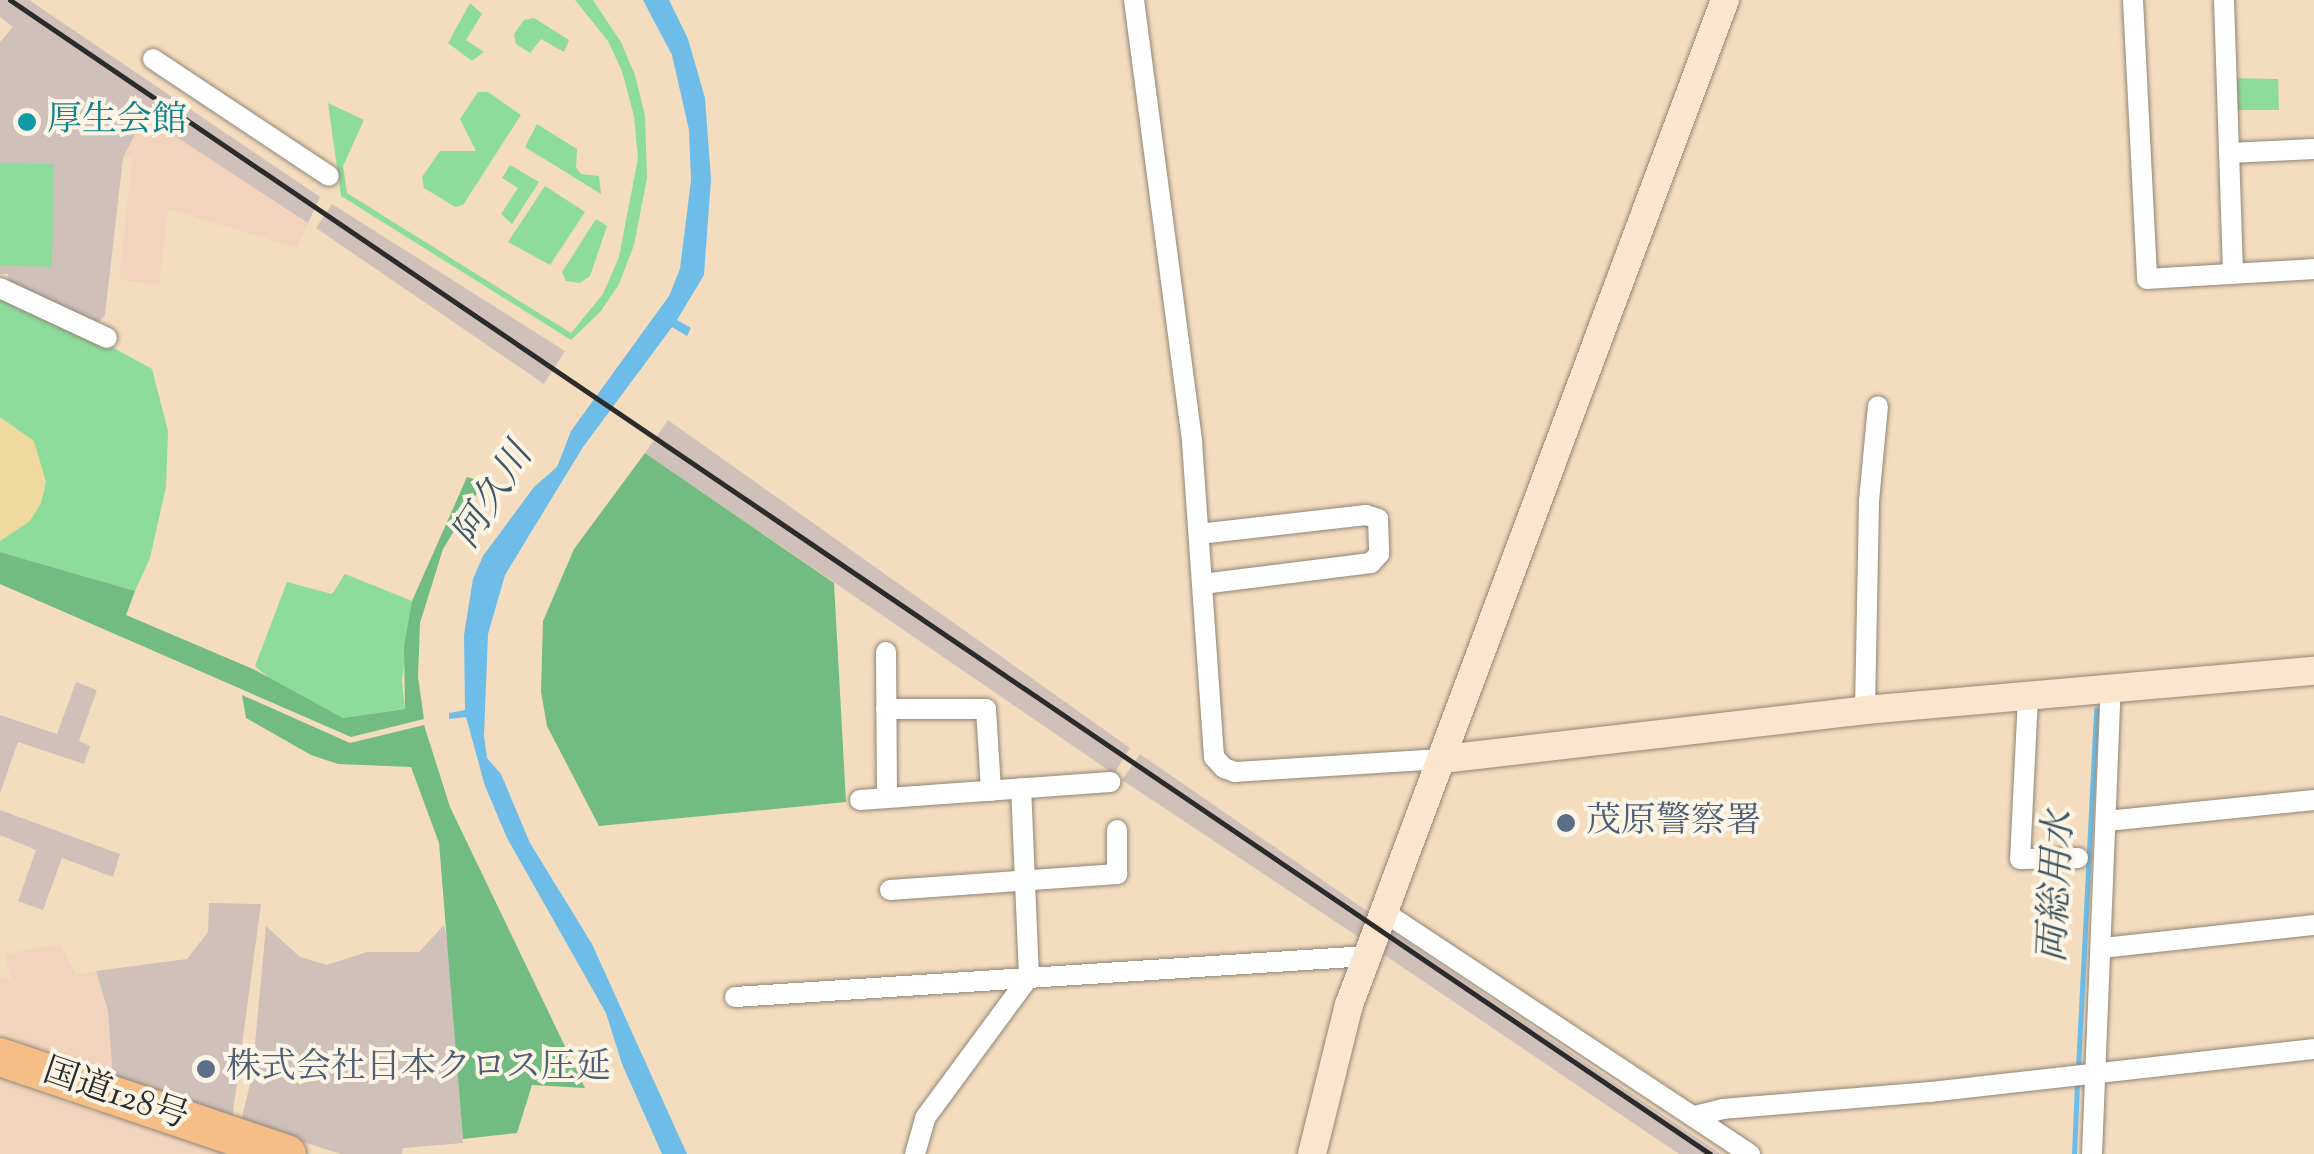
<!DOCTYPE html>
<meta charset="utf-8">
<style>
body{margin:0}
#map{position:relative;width:2314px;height:1154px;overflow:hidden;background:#f4ddbf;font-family:"Sorts Mill Goudy","Noto Serif JP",serif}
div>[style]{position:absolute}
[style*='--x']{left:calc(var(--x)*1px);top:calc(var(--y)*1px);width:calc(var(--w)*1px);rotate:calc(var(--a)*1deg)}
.built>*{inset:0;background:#f2d4be}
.industrial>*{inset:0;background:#cfc0ba}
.green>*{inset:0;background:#8ddc9b}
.forest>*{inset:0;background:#72bc83}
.sand>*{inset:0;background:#eeda9e}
.water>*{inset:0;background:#6dbde8}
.stream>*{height:5px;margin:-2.5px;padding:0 2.5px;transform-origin:2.5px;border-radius:2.5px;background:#6dbde8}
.roads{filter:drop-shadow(0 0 2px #908475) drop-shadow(0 0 2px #908475)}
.street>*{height:20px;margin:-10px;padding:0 10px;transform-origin:10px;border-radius:10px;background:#fff}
.secondary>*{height:28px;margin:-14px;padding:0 14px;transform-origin:14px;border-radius:14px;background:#fbe5cf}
.highway>*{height:38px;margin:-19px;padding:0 19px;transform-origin:19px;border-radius:19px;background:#f6be87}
.rail>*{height:5px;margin:-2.5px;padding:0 2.5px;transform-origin:2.5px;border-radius:2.5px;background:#2b2b2b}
.dots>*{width:28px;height:28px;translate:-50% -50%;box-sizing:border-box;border:5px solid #fcf5e5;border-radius:50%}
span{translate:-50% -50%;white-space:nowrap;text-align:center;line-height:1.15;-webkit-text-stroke:8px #fcf5e5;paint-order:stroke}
.culture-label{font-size:35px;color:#0d838f}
.left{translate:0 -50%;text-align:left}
.service-label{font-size:35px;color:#4e5e75}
.street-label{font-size:35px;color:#2b2b2b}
.water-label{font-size:38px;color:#3f5764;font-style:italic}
</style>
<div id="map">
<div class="built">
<i style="clip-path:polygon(144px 116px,308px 223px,297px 248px,168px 209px,159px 285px,119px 280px,132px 159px,123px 158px)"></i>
<i style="clip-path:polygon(61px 944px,76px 974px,96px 971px,108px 1014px,113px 1079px,21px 1048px,20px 1038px,0 1031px,0 977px,10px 979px,5px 954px)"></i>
<i style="clip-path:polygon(0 1080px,100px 1114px,102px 1108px,247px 1154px,0 1154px)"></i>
</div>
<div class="industrial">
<i style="clip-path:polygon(0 0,29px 0,320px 197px,308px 223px,144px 116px,123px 158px,105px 315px,98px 322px,9px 285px,8px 274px,0 274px,0 42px,13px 27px,0 17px)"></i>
<i style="clip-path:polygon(332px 204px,565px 351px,544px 384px,316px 228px)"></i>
<i style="clip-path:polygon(668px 420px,1130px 748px,1114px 774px,645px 453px)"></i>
<i style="clip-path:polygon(76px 682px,97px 690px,79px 741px,90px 746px,84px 764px,18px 742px,0 793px,0 715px,57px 734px)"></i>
<i style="clip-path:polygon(1140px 754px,1370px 913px,1360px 938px,1122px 780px)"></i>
<i style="clip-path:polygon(0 810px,120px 854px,113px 877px,62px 858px,43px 910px,18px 901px,36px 850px,0 835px)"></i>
<i style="clip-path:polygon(209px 903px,261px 904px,232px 1119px,113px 1079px,108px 1012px,96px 971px,187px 959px,208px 932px)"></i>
<i style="clip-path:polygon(444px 925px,452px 959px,463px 1143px,403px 1148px,402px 1154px,341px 1154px,241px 1122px,252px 1076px,266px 926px,300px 957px,327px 965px,367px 952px,419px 952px)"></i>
<i style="clip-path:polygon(1391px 931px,1721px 1154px,1679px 1154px,1383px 954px)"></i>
</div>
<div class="green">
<i style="clip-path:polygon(575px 0,593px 0,621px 42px,635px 75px,645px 116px,647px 178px,634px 245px,619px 284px,601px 311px,571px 340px,341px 196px,328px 103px,364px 120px,343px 166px,347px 193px,571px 333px,603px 294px,619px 257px,638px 158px,634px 116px,622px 71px,608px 41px)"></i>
<i style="clip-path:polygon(470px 3px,482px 14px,466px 40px,484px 52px,472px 61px,448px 43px)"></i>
<i style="clip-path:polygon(534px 18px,569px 40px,564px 52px,541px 39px,530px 53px,516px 44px,514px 34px,524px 20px)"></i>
<i style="clip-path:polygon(2233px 78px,2278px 79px,2279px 110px,2234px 110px)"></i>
<i style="clip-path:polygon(478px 92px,488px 92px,521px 115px,463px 205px,455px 207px,424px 188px,422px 177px,440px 151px,476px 151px,460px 119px)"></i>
<i style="clip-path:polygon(537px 124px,577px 149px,576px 168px,581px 174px,599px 176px,601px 194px,525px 147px)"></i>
<i style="clip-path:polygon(0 163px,54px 164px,52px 267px,0 265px)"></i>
<i style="clip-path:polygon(510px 165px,539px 182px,512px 224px,501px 214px,518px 188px,502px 178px)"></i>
<i style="clip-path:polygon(545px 186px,585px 212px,550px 265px,508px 242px)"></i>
<i style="clip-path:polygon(596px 219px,607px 226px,590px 276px,580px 283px,566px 281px,562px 272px)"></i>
<i style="clip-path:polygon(0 296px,74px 326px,152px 369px,168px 431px,166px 487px,150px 558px,135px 591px,0 552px)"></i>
<i style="clip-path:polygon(345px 574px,412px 601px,402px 681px,405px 709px,343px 718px,272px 681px,255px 666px,287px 582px,332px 594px)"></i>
</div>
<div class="forest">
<i style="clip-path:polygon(645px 453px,834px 583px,846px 802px,599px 826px,547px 726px,541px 692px,543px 621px,574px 549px)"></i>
<i style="clip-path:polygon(467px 477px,484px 482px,443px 549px,420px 623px,418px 677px,424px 719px,351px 737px,0 584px,0 552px,135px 591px,126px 615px,253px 669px,343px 718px,405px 709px,404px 647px,412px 601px)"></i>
<i style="clip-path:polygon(242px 695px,350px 743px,424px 725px,450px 807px,585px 1088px,532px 1085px,517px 1133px,463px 1139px,439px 843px,411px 767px,338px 764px,311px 755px,246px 718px)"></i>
</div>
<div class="sand">
<i style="clip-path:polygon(0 417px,34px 441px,46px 482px,41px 503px,30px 521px,0 541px)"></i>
</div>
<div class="water">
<i style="clip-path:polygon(643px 0,669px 0,688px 39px,705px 98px,711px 179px,704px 275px,677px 320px,691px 328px,687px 336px,672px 327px,583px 447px,505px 575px,488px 634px,484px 736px,487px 758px,501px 774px,530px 843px,592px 944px,687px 1154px,662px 1154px,622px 1064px,606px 1013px,507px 838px,485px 786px,466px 717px,449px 719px,449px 713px,465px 710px,464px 635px,473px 579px,483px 556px,534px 487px,557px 467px,571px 431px,669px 296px,680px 269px,691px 180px,689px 130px,672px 55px)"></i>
</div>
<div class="stream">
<i style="--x:2078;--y:1068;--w:359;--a:-87.1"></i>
<i style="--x:2074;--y:1154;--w:71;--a:-87.6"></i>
</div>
<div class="roads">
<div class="street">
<i style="--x:1134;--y:0;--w:446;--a:82.5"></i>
<i style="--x:1192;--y:442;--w:316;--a:86"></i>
<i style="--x:1214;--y:757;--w:15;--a:48"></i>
<i style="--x:1224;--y:768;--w:12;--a:20"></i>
<i style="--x:1235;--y:772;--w:208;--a:-3.6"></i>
<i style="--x:2133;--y:0;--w:279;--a:87.1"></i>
<i style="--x:2147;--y:279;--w:167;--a:-3.4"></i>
<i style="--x:2224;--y:0;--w:271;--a:88.1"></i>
<i style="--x:153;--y:59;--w:211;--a:33.6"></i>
<i style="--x:2229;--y:153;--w:85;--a:-2.7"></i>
<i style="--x:0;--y:288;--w:118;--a:25"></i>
<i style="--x:1199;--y:534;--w:168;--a:-6.5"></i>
<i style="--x:1366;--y:515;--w:13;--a:18"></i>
<i style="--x:1378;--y:519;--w:35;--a:88"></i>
<i style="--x:1379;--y:554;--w:12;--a:132"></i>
<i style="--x:1371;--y:563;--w:170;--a:172.9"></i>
<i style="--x:886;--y:652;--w:146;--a:89.6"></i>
<i style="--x:2028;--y:697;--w:162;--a:92.8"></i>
<i style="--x:2020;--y:859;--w:58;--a:-1"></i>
<i style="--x:886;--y:709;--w:100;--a:0"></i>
<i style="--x:986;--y:709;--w:82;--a:86.5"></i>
<i style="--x:1865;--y:710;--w:209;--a:-88.9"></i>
<i style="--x:1869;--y:501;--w:95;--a:-84.6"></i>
<i style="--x:860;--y:800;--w:251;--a:-4.1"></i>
<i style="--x:2107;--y:821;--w:208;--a:-5.8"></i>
<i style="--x:890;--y:890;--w:228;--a:-4"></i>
<i style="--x:1117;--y:874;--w:44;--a:-90"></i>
<i style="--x:1384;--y:912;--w:439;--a:33.5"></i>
<i style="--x:2102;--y:948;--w:213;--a:-6.2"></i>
<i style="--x:735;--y:997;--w:633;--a:-3.71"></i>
<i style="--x:1695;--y:1116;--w:29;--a:-14"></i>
<i style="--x:1723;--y:1109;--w:208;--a:-4.7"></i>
<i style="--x:1930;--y:1092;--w:386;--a:-6.4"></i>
<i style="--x:915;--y:1154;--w:37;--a:-74"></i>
<i style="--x:925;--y:1118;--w:175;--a:-53.6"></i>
<i style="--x:1029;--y:977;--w:189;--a:-92.4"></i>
<i style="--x:2092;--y:1154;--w:463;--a:-87.7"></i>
</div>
<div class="secondary">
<i style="--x:1443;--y:759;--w:425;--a:-6.6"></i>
<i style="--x:1865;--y:710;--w:451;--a:-5"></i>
<i style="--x:1312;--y:1154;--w:154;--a:-76.1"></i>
<i style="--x:1349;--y:1005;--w:1073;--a:-69.49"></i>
</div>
<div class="highway">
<i style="--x:0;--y:1057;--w:303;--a:18.7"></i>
</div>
</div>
<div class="rail">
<i style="--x:10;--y:0;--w:2055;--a:34.17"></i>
</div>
<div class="dots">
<i style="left:27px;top:122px;background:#0f9aa8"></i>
<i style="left:1566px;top:823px;background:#5c6f8a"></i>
<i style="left:206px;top:1069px;background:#5c6f8a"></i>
</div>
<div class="culture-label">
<span class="left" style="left:47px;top:122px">厚生会館</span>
</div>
<div class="service-label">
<span class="left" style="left:1586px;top:823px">茂原警察署</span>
<span class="left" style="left:226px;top:1069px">株式会社日本クロス圧延</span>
</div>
<div class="street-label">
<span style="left:115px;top:1096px;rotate:19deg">国道128号</span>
</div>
<div class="water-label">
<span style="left:495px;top:497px;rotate:-58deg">阿久川</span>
<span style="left:2059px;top:887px;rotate:-87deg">両総用水</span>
</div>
</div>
